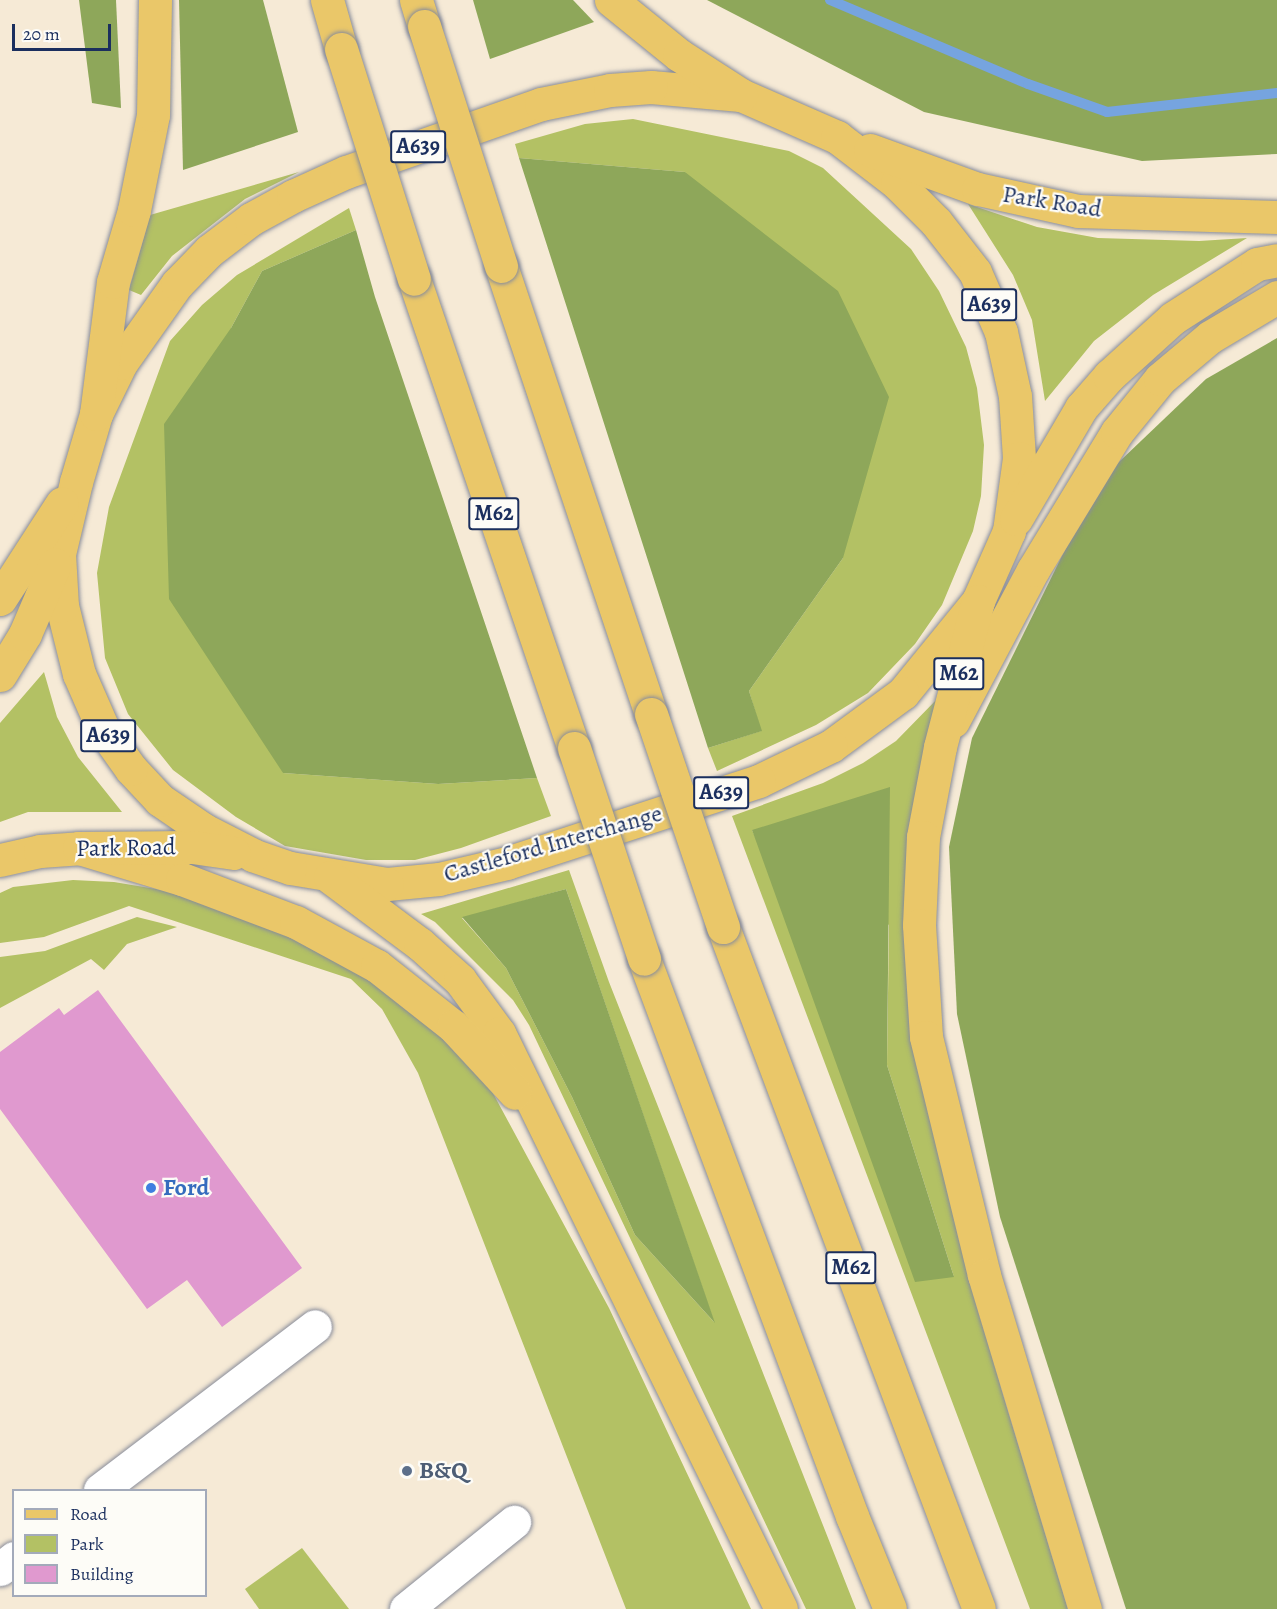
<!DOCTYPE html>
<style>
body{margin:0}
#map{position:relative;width:1277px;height:1609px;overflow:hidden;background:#f6ead6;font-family:Alegreya,serif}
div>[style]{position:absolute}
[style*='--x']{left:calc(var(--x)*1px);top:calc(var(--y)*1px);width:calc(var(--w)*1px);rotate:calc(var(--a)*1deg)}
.green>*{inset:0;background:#b3c164}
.forest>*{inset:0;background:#8ea75a}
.stream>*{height:10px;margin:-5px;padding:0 5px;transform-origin:5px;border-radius:5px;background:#76a4df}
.building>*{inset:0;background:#e099cf}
.roads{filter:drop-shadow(0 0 2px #888c9a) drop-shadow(0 0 2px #888c9a)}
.minor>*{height:33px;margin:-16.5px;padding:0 16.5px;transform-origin:16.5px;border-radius:16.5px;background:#fff}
.major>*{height:33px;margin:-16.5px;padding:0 16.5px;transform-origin:16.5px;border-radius:16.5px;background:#eac769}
.highway>*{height:33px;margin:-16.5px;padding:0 16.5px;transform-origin:16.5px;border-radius:16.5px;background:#eac769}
.bridges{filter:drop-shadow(0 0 2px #888c9a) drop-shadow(0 0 2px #888c9a)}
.highway-bridge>*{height:33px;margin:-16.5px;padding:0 16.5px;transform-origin:16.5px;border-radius:16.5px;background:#eac769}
.dots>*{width:16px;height:16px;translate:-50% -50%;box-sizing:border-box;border:3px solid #fdfcf7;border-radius:50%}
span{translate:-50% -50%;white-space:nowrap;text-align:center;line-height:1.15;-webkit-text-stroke:4.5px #fdfcf7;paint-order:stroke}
.shield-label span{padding:2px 4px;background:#fdfcf7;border:2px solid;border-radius:4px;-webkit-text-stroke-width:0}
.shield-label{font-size:22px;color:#1b2f5e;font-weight:700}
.street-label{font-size:24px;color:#1b2f5e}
.shop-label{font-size:24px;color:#366cbe;font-weight:700}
.left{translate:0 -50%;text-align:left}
.service-label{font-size:24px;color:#4e5e75;font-weight:700}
.legend{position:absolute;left:12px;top:1489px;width:195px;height:108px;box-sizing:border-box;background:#fdfcf7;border:2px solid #a3aaba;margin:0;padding:8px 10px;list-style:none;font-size:18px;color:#1b2f5e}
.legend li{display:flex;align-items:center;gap:12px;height:30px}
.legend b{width:30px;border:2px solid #a3aaba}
.scale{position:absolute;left:12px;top:24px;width:99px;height:27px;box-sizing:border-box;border:3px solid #1b2f5e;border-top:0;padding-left:8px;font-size:18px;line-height:21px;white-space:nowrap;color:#1b2f5e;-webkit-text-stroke:4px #fdfcf7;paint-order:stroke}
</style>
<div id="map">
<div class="green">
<i style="clip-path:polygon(633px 119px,789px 151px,823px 168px,911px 249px,939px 291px,966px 347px,977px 388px,984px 445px,981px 496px,973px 531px,942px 605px,915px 644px,868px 693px,816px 725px,717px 771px,708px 748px,761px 731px,749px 691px,843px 558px,685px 172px,519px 158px,515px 144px,585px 124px)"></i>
<i style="clip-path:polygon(299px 172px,245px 199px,172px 256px,141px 295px,129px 290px,150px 215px)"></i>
<i style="clip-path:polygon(968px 204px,1037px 227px,1098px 238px,1199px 241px,1247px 238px,1153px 295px,1094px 341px,1045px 401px,1032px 320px,1013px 275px)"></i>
<i style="clip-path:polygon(349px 208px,356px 230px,262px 271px,231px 328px,283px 773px,438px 784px,537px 778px,551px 816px,461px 848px,415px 860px,366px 860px,285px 846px,236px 817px,173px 770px,128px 714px,105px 658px,97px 573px,109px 507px,170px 341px,202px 305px,237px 275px)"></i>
<i style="clip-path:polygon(44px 672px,57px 717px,78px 757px,122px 812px,28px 812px,0 822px,0 723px)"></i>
<i style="clip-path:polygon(evenodd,940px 696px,907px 882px,1001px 1388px,1068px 1609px,1030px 1609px,732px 816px,823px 783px,863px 763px,896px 741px,940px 696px,752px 830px,889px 925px,887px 1065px,954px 1277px,752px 830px)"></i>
<i style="clip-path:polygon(evenodd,569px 870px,609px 982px,856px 1609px,806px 1609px,529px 1025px,513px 1000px,435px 922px,421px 914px,569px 870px,566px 889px,714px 1322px,635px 1235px,572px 1097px,506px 968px,462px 918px,566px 889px)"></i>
<i style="clip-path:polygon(73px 880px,114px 882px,198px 896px,375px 972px,488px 1084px,609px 1308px,751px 1609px,626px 1609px,418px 1073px,382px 1009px,351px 979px,129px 906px,44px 937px,0 943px,0 893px,13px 887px)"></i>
<i style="clip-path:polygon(137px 917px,177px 927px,127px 944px,104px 970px,91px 959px,0 1008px,0 957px,45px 951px)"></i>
<i style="clip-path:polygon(302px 1548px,349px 1609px,259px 1609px,245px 1589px)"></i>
</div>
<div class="forest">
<i style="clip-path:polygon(79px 0,116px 0,121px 108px,92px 103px)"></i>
<i style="clip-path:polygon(179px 0,263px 0,298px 132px,183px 170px)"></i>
<i style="clip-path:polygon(473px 0,573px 0,594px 22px,490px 59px)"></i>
<i style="clip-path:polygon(707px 0,1277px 0,1277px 154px,1142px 161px,924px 112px)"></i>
<i style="clip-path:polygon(519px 158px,685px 172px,838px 291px,889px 397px,843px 558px,749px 691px,762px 731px,708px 748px)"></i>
<i style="clip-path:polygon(356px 230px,375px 297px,537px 778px,438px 784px,283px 773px,169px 599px,164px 424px,231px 328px,262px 271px)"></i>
<i style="clip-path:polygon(1277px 338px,1277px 1609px,1126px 1609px,1000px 1217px,957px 1014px,949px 847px,972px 738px,1099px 481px,1206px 379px)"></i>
<i style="clip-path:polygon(890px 787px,887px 1065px,954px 1277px,915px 1282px,752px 830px)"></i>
<i style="clip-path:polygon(566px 889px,715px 1323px,635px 1235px,572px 1097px,506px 968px,462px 917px)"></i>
</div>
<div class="stream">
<i style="--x:830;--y:0;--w:215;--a:23"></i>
<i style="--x:1028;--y:84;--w:84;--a:19.5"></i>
<i style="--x:1107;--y:112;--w:171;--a:-6.4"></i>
</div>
<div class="building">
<i style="clip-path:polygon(98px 990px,302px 1268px,222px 1327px,187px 1280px,147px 1309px,0 1109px,0 1052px,59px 1008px,64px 1015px)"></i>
</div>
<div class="roads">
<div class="minor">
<i style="--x:100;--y:1490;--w:270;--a:-37.3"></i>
<i style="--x:0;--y:1569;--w:18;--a:-38"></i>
<i style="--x:406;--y:1609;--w:139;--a:-38.9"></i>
</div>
<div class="major">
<i style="--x:651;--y:87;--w:90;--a:5.1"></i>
<i style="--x:741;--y:95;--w:105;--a:23.6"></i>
<i style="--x:837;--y:137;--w:76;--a:37.5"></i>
<i style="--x:897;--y:183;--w:55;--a:45"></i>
<i style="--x:936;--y:222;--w:63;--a:52"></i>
<i style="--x:975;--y:272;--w:65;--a:66.6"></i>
<i style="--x:1001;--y:332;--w:66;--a:77.7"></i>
<i style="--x:1015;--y:396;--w:62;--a:86.3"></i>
<i style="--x:1019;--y:458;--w:74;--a:97.8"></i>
<i style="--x:1009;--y:531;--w:77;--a:113.9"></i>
<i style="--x:978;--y:601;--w:119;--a:129.2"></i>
<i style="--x:903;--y:693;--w:89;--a:143.6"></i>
<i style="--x:831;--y:746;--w:80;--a:154.1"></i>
<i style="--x:759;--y:781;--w:265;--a:162"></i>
<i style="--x:507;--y:863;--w:70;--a:166.8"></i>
<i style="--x:439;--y:879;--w:52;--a:174.5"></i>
<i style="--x:387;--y:884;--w:98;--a:-170.6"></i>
<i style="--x:290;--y:868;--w:39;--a:-161"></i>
<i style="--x:253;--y:855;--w:55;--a:-153"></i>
<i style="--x:204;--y:830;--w:53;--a:-145.7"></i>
<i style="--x:160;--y:800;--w:42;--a:-133.1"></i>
<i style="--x:131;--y:769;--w:47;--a:-125.4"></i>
<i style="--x:104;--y:731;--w:62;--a:-113.7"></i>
<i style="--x:79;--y:674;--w:70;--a:-104"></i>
<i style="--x:62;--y:606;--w:52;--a:-93.3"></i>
<i style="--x:59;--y:554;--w:74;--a:-76.7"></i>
<i style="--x:76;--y:482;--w:71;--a:-73.6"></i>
<i style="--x:96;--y:414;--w:57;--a:-63.9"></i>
<i style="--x:121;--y:363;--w:97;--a:-54.7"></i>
<i style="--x:177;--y:284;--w:46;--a:-45.9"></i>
<i style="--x:209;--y:251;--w:53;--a:-37.3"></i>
<i style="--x:251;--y:219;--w:48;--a:-28.7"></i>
<i style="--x:293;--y:196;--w:58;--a:-24.4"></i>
<i style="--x:346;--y:172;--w:207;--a:-19.2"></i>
<i style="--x:541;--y:104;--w:70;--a:-11.5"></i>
<i style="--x:610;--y:90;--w:41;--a:-4.2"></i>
<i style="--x:870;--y:150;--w:115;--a:19.9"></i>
<i style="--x:978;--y:189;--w:102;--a:12.4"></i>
<i style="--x:1078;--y:211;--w:199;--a:1.7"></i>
<i style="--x:1016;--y:519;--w:129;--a:-59.6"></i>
<i style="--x:1081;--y:408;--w:43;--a:-48.8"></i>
<i style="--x:1109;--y:376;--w:86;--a:-42.2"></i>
<i style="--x:1173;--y:318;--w:100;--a:-32.7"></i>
<i style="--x:1257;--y:264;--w:20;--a:-11"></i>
<i style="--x:0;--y:599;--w:114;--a:-57.1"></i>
<i style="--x:0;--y:675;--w:48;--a:-58.6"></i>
<i style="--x:25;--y:634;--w:76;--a:-66.8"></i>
<i style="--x:953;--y:721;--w:171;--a:-62.1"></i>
<i style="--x:1033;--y:570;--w:162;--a:-58.7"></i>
<i style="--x:1117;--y:432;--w:68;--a:-50.9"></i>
<i style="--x:1160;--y:379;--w:65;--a:-40"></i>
<i style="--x:1210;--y:337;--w:78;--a:-30.8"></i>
<i style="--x:79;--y:848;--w:108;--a:16.8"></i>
<i style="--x:182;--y:879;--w:122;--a:20.7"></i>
<i style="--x:296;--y:922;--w:92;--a:28.5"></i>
<i style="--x:0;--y:860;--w:41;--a:-12.7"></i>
<i style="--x:40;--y:851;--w:39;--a:-4"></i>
<i style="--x:79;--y:848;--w:113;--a:-0.5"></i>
<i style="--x:192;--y:847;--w:42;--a:8.1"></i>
</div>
<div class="highway">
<i style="--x:327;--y:0;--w:51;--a:74.1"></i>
<i style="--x:416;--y:0;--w:27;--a:73"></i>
<i style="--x:611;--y:0;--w:87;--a:39"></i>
<i style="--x:679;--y:55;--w:74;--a:32.8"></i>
<i style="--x:501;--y:266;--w:472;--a:71.5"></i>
<i style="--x:414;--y:279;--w:496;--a:71.2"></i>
<i style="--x:96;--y:414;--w:133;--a:-82.7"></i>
<i style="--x:113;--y:282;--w:75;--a:-73.7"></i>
<i style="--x:134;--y:210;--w:97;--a:-78.7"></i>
<i style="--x:153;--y:115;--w:115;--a:-89"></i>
<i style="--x:978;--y:601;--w:151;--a:104.6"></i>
<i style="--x:940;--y:747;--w:92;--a:100.7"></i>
<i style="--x:923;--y:837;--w:88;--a:92.6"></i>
<i style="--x:919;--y:925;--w:112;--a:86.4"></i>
<i style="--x:926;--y:1037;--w:245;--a:76.3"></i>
<i style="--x:984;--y:1275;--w:349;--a:73.2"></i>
<i style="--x:330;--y:877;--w:112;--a:36.7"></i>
<i style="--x:420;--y:944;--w:54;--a:42"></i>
<i style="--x:460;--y:980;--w:66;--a:53.7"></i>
<i style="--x:499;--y:1033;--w:641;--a:63.91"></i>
<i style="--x:723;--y:927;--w:728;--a:69.43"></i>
<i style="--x:644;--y:959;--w:595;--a:69.52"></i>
<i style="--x:852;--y:1516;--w:100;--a:67.8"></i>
<i style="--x:377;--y:966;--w:97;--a:38.3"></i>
<i style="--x:453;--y:1026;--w:91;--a:47.2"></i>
</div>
</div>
<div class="bridges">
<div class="highway-bridge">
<i style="--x:424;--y:26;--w:252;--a:72.2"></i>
<i style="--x:341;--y:49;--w:241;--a:72.4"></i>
<i style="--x:651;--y:714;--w:225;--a:71.3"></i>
<i style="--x:574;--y:748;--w:222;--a:71.6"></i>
</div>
</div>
<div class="dots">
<i style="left:151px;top:1188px;background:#3f7fe0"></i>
<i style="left:407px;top:1471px;background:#5c6f8a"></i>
</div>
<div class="shield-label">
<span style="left:418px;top:147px">A639</span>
<span style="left:989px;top:305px">A639</span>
<span style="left:494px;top:514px">M62</span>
<span style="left:959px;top:674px">M62</span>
<span style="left:108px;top:736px">A639</span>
<span style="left:721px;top:793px">A639</span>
<span style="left:851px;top:1268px">M62</span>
</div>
<div class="street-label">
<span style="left:1052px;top:202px;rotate:9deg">Park Road</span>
<span style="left:553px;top:844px;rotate:-16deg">Castleford Interchange</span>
<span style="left:126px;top:848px;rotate:-1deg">Park Road</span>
</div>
<div class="shop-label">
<span class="left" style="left:163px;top:1188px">Ford</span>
</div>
<div class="service-label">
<span class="left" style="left:419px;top:1471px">B&amp;Q</span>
</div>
<ul class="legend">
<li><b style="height:8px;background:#eac769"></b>Road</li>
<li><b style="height:16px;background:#b3c164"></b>Park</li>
<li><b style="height:16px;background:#e099cf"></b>Building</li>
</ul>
<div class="scale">20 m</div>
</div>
